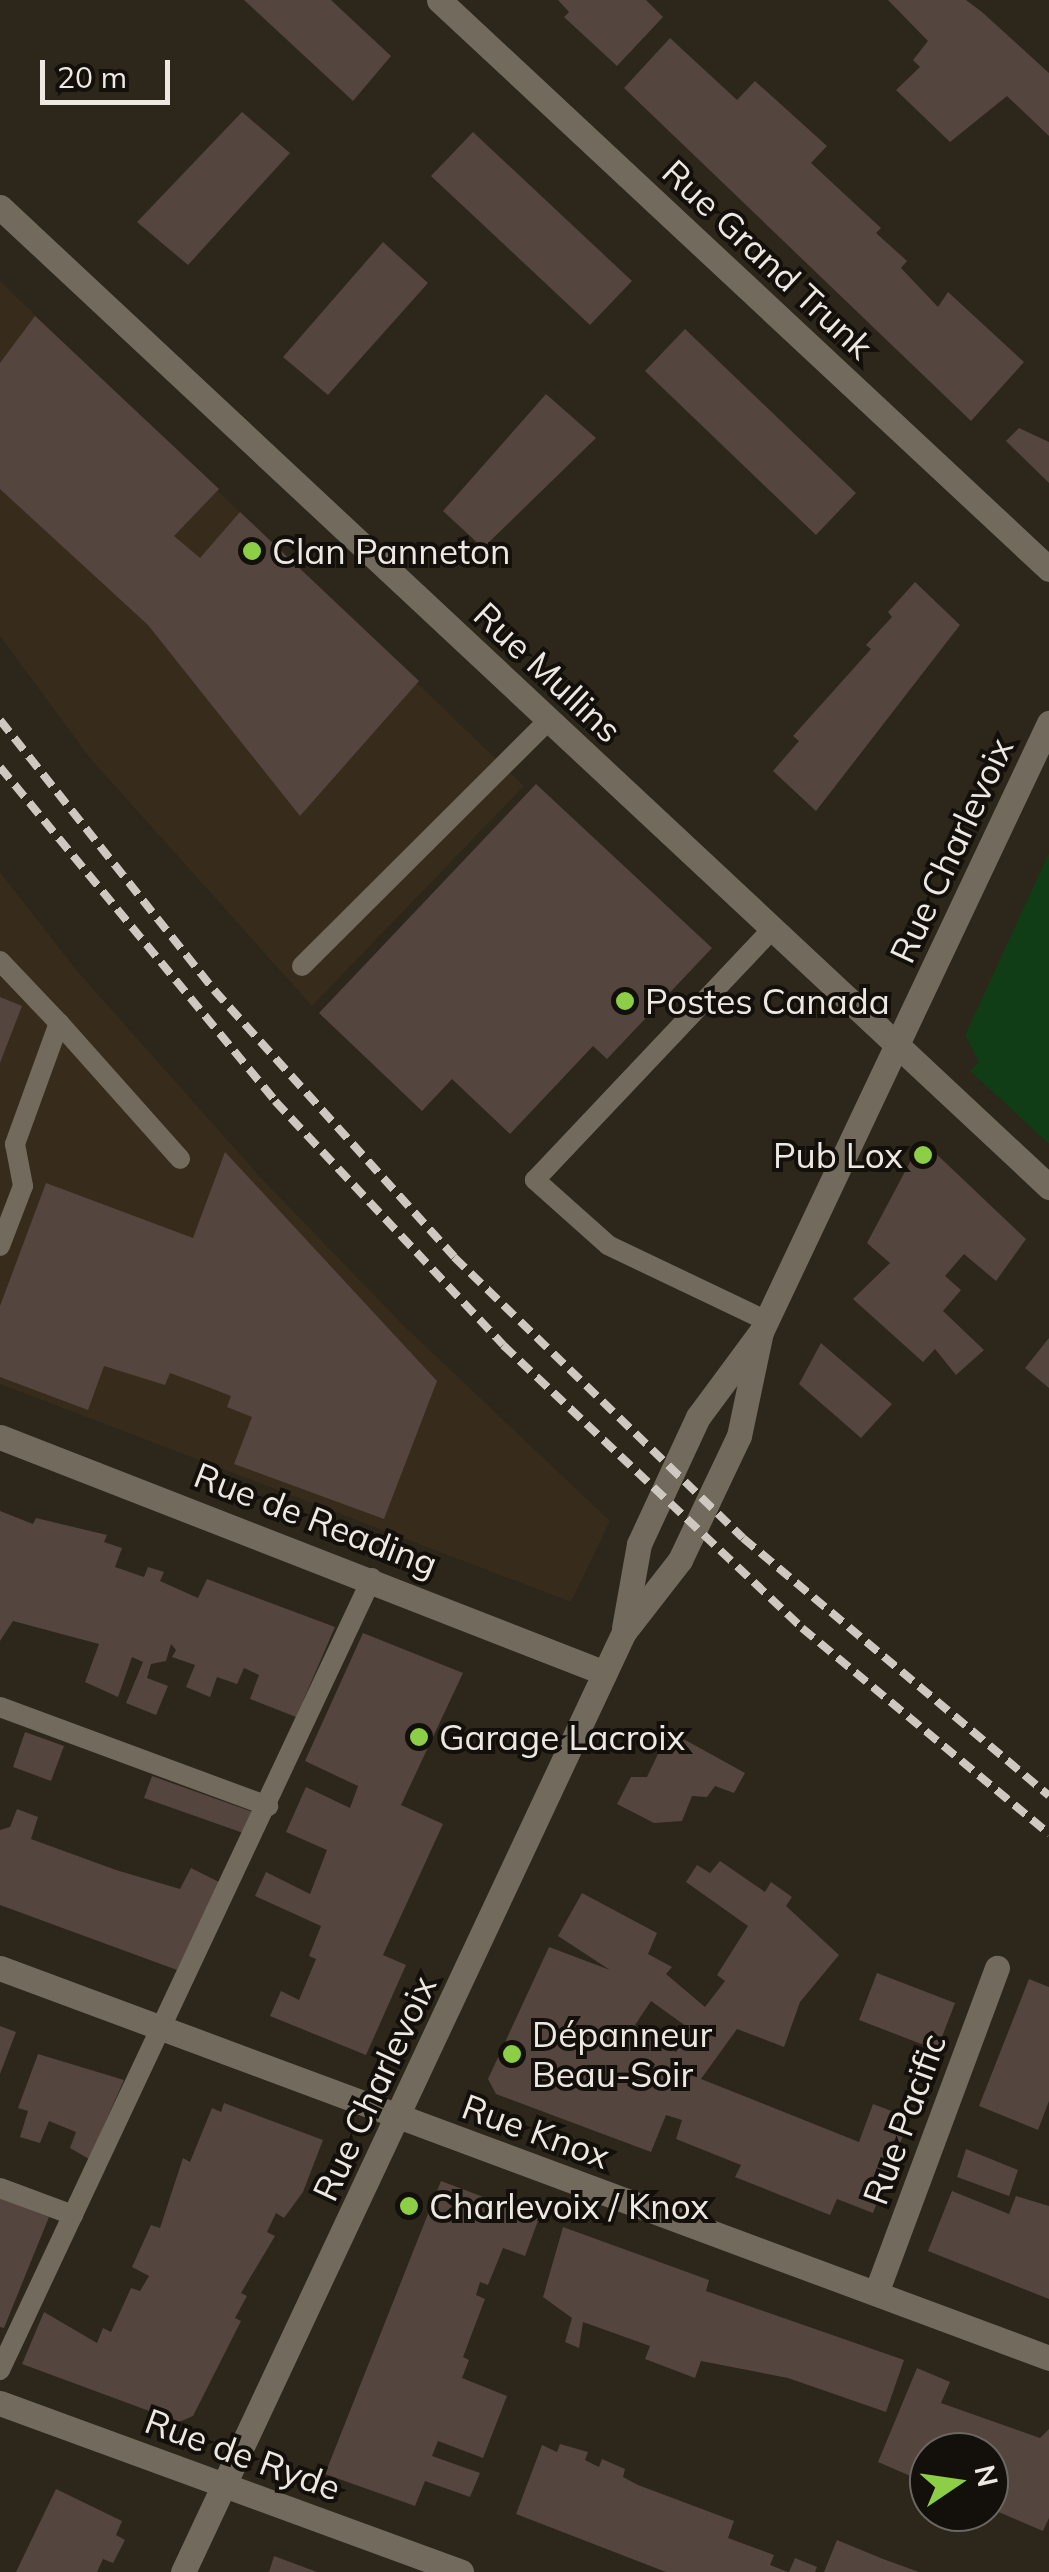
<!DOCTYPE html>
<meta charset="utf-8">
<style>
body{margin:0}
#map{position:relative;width:1049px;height:2572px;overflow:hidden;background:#2d261b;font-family:Mulish,sans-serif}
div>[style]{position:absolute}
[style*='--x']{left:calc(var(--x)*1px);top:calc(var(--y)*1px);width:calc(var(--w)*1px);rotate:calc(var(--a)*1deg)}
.built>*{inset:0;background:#372b1b}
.green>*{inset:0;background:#103c16}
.building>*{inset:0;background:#54453f}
.lane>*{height:20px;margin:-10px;padding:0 10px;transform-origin:10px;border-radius:10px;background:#726a5d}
.street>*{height:25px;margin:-12.5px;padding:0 12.5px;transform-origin:12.5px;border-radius:12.5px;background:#726a5d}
.secondary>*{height:25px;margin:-12.5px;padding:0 12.5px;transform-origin:12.5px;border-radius:12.5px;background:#726a5d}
.rail>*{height:8px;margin-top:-4px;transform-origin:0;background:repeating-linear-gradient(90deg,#cec8c1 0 15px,transparent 0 23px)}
.dots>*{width:28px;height:28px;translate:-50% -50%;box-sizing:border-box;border:5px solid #130f0b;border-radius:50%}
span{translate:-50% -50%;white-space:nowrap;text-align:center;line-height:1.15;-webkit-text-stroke:8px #130f0b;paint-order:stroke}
.street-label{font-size:35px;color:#ede8e1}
.poi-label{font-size:35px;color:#ede8e1}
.left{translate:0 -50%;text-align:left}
.right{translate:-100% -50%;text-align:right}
.north{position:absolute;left:909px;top:2432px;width:100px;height:100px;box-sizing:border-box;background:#130f0b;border:2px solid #6a6661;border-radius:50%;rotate:77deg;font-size:28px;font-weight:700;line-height:40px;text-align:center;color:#ede8e1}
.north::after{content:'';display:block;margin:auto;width:35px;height:45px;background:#8cce45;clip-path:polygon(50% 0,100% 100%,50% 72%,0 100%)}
.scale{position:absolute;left:40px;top:60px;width:130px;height:45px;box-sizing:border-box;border:5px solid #ede8e1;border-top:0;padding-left:12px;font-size:30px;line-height:35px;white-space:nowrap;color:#ede8e1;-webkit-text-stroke:8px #130f0b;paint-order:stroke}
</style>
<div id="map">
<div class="built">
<i style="clip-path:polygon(0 281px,524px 786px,312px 1006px,89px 757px,0 636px)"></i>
<i style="clip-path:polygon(0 872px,78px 972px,262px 1179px,402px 1324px,610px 1521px,571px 1602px,0 1384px)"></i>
</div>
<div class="green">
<i style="clip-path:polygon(1049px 853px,1049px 1144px,970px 1071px,979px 1062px,965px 1035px)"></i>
</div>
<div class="building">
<i style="clip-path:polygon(244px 0,331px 0,391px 56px,353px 101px)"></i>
<i style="clip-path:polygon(558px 0,646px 0,663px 17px,617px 66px,564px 17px,569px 12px)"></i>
<i style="clip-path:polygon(888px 0,966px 0,982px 12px,1049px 73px,1049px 136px,1007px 96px,950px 142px,896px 90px,920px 67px,913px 60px,928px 41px)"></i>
<i style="clip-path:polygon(670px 38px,737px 100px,755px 81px,827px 146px,811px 163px,881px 228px,876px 233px,907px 261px,901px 268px,938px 307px,948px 292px,1024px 362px,971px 421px,624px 88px)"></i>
<i style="clip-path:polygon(242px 112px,290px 153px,188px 265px,137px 222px)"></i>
<i style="clip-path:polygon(473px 132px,632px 281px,590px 325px,431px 176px)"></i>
<i style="clip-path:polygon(383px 242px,428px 283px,328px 395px,283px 357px)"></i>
<i style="clip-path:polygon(35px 316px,219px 489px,174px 536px,200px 558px,240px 512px,419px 681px,300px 816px,148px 625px,0 489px,0 363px)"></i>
<i style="clip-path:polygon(685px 329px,856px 493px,816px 535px,645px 371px)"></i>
<i style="clip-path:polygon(546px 394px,596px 438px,483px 548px,443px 511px)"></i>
<i style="clip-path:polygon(1019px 428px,1049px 442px,1049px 483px,1006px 441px)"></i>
<i style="clip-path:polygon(915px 582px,960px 625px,816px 811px,773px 771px,799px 741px,793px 736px,871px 649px,866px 645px,892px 617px,888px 612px)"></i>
<i style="clip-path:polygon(536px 784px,712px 948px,607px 1059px,593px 1046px,510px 1134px,452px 1079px,422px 1111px,319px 1013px)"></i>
<i style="clip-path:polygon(0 997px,22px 1006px,0 1063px)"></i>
<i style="clip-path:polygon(929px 1147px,1026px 1239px,996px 1281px,964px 1254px,945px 1276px,961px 1290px,943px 1311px,984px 1350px,956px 1375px,935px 1349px,923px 1362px,853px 1299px,890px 1263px,867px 1243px,916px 1151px)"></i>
<i style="clip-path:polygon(225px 1152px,437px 1381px,384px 1519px,234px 1464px,252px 1417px,227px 1407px,231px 1396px,208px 1387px,170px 1373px,165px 1385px,104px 1366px,88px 1410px,0 1377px,0 1306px,46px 1183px,193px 1238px)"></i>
<i style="clip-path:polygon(1049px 1338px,1049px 1388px,1025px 1368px)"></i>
<i style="clip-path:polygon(821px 1343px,892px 1404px,861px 1438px,799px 1384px)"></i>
<i style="clip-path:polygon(0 1511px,33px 1524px,36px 1518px,107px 1535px,104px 1542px,122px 1548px,115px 1567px,144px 1577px,148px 1567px,164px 1572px,160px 1581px,198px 1598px,207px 1579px,335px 1627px,296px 1717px,250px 1699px,259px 1675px,244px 1668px,237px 1684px,217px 1677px,210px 1697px,186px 1687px,195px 1665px,172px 1657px,176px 1650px,171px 1644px,166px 1661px,151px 1664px,147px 1678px,168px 1686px,156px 1715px,126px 1703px,143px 1662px,132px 1657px,118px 1697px,85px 1682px,99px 1644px,13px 1621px,0 1641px)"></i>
<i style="clip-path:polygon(363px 1633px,463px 1673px,401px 1805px,443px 1824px,383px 1955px,406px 1965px,366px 2055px,270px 2016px,281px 1991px,299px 2000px,316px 1959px,309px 1956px,321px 1926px,255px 1896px,266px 1872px,310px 1894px,327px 1850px,286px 1832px,306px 1787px,350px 1808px,358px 1786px,305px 1761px)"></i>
<i style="clip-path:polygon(669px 1731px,745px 1773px,734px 1793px,715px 1786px,707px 1797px,692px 1796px,682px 1821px,654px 1823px,617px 1804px,631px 1777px,647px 1777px)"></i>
<i style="clip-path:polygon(25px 1732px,64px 1746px,51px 1781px,13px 1767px)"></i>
<i style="clip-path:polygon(152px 1776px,253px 1812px,246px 1834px,144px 1798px)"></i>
<i style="clip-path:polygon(17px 1809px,38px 1817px,31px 1839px,116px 1870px,180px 1889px,191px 1868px,219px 1882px,177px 1970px,0 1905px,0 1830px,10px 1827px)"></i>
<i style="clip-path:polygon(evenodd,720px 1861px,765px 1892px,771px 1882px,792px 1897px,786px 1906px,839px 1955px,800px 2002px,784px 2047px,737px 2029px,701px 2079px,859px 2142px,873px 2104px,910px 2118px,873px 2213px,837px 2199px,830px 2215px,735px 2177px,741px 2165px,676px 2139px,682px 2120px,666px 2115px,651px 2152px,496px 2094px,488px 2079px,549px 1947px,610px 1970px,558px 1936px,582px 1893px,657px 1933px,648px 1954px,672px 1967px,666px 1974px,705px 2007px,725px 1981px,717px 1975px,748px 1926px,686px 1882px,697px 1865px,710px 1873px,720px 1861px,651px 2001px,690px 2029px,676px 2052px,635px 2025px,651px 2001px)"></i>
<i style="clip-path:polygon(877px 1973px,955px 2003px,937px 2050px,859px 2020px)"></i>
<i style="clip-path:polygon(1029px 1979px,1049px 1987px,1049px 2101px,1038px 2130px,979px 2106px)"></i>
<i style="clip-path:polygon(0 2026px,16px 2032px,0 2074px)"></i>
<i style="clip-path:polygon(38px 2054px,124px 2080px,89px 2159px,70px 2148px,76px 2132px,49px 2121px,40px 2143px,20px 2137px,28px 2111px,18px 2108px)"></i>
<i style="clip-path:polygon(224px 2103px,323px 2140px,303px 2192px,284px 2218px,276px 2213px,267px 2232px,275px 2236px,241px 2293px,247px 2296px,235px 2318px,241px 2321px,193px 2416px,179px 2422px,22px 2364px,44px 2312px,97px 2343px,103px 2328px,111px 2332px,131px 2288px,140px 2291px,149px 2276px,132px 2267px,151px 2225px,160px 2228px,183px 2158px,190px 2162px,212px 2108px,221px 2112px)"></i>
<i style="clip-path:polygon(966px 2149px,1018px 2170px,1009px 2196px,957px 2177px)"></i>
<i style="clip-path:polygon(441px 2181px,539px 2218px,525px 2256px,503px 2248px,488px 2285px,480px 2282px,476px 2295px,485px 2299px,463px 2357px,469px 2360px,462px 2378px,507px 2396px,483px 2458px,438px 2441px,432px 2456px,480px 2473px,470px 2497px,425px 2481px,415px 2506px,325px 2474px)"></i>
<i style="clip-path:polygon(952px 2191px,1009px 2214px,1016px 2196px,1049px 2206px,1049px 2299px,928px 2251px)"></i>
<i style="clip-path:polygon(0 2198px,49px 2217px,4px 2328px,0 2327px)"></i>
<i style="clip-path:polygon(563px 2227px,709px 2280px,706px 2291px,904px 2360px,886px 2412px,788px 2378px,701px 2361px,695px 2378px,645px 2359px,650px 2346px,583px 2322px,579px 2348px,565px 2342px,572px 2318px,543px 2297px)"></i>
<i style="clip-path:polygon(917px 2368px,950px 2382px,941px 2403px,1040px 2438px,1049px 2429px,1049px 2518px,1043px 2531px,989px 2508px,989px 2452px,929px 2452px,929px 2484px,878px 2462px)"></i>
<i style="clip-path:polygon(560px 2444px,588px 2452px,585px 2460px,599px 2467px,602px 2459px,625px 2469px,623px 2477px,638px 2485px,734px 2521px,728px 2538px,774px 2555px,770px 2565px,788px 2572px,666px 2572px,516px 2514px,542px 2445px,557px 2452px)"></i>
<i style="clip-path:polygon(56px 2489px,122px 2521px,116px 2535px,125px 2540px,113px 2563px,103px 2559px,97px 2572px,16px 2572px)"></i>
<i style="clip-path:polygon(837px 2540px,883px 2559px,919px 2572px,824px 2572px)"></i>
<i style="clip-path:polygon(274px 2556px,317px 2572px,269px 2572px)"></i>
<i style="clip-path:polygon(795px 2558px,817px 2567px,815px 2572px,789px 2572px)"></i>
</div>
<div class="lane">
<i style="--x:0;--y:961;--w:86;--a:46.4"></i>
<i style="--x:59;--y:1023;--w:129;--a:110"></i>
<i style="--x:15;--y:1144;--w:43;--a:79.2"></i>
<i style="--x:23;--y:1186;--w:64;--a:111"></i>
<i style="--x:302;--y:966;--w:349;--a:-44.9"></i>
<i style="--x:59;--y:1023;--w:182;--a:48.3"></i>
<i style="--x:767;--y:1321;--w:176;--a:-154.5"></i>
<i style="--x:608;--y:1245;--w:98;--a:-138.3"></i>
<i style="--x:535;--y:1180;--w:345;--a:-46.6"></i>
<i style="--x:0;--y:1707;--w:286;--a:20.3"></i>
<i style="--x:0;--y:2188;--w:78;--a:20.3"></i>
<i style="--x:0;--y:2370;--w:875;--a:-64.84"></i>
</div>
<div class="street">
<i style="--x:439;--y:0;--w:834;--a:43.01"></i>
<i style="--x:0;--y:207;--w:1436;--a:43.05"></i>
<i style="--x:0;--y:1437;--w:649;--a:21.31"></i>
<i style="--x:0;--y:1968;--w:1119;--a:20.39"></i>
<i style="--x:876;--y:2293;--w:347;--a:-69.6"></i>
<i style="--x:0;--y:2403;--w:491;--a:20.1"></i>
</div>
<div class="secondary">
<i style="--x:624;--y:1628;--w:85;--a:-79.9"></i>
<i style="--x:639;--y:1544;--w:140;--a:-65.1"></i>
<i style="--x:698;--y:1417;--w:106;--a:-53.5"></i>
<i style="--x:761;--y:1332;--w:674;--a:-64.69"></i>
<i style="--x:183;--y:2572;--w:1038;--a:-64.87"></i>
<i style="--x:624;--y:1632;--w:91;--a:-52.1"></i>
<i style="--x:680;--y:1560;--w:137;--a:-64.6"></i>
<i style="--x:739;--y:1436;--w:106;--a:-78.1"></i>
</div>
<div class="rail">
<i style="--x:0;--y:720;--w:345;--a:51.6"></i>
<i style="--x:214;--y:990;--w:359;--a:48"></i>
<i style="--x:454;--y:1257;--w:403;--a:44.2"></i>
<i style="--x:743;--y:1538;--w:400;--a:40.1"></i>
<i style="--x:0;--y:767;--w:433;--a:50.5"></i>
<i style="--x:275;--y:1101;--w:334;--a:46.9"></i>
<i style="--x:503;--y:1345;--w:412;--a:43.4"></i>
<i style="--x:802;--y:1628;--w:322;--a:39.8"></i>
</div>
<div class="dots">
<i style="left:252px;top:551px;background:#8cce45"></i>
<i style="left:625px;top:1001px;background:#8cce45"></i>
<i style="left:923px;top:1155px;background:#8cce45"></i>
<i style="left:419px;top:1737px;background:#8cce45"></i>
<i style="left:512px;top:2054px;background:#8cce45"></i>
<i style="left:409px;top:2206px;background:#8cce45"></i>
</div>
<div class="street-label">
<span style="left:768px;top:259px;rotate:43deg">Rue Grand Trunk</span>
<span style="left:548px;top:672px;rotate:43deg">Rue Mullins</span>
<span style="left:951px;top:850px;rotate:-65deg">Rue Charlevoix</span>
<span style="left:316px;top:1519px;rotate:21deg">Rue de Reading</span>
<span style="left:374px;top:2088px;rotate:-65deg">Rue Charlevoix</span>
<span style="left:904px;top:2119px;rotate:-70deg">Rue Pacific</span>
<span style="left:536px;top:2131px;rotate:20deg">Rue Knox</span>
<span style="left:243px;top:2454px;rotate:20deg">Rue de Ryde</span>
</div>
<div class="poi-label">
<span class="left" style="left:272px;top:551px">Clan Panneton</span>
<span class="left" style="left:645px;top:1001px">Postes Canada</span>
<span class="right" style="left:903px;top:1155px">Pub Lox</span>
<span class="left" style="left:439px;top:1737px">Garage Lacroix</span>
<span class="left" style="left:532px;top:2054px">Dépanneur<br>Beau-Soir</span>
<span class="left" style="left:429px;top:2206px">Charlevoix / Knox</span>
</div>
<div class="north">N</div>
<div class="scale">20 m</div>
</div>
